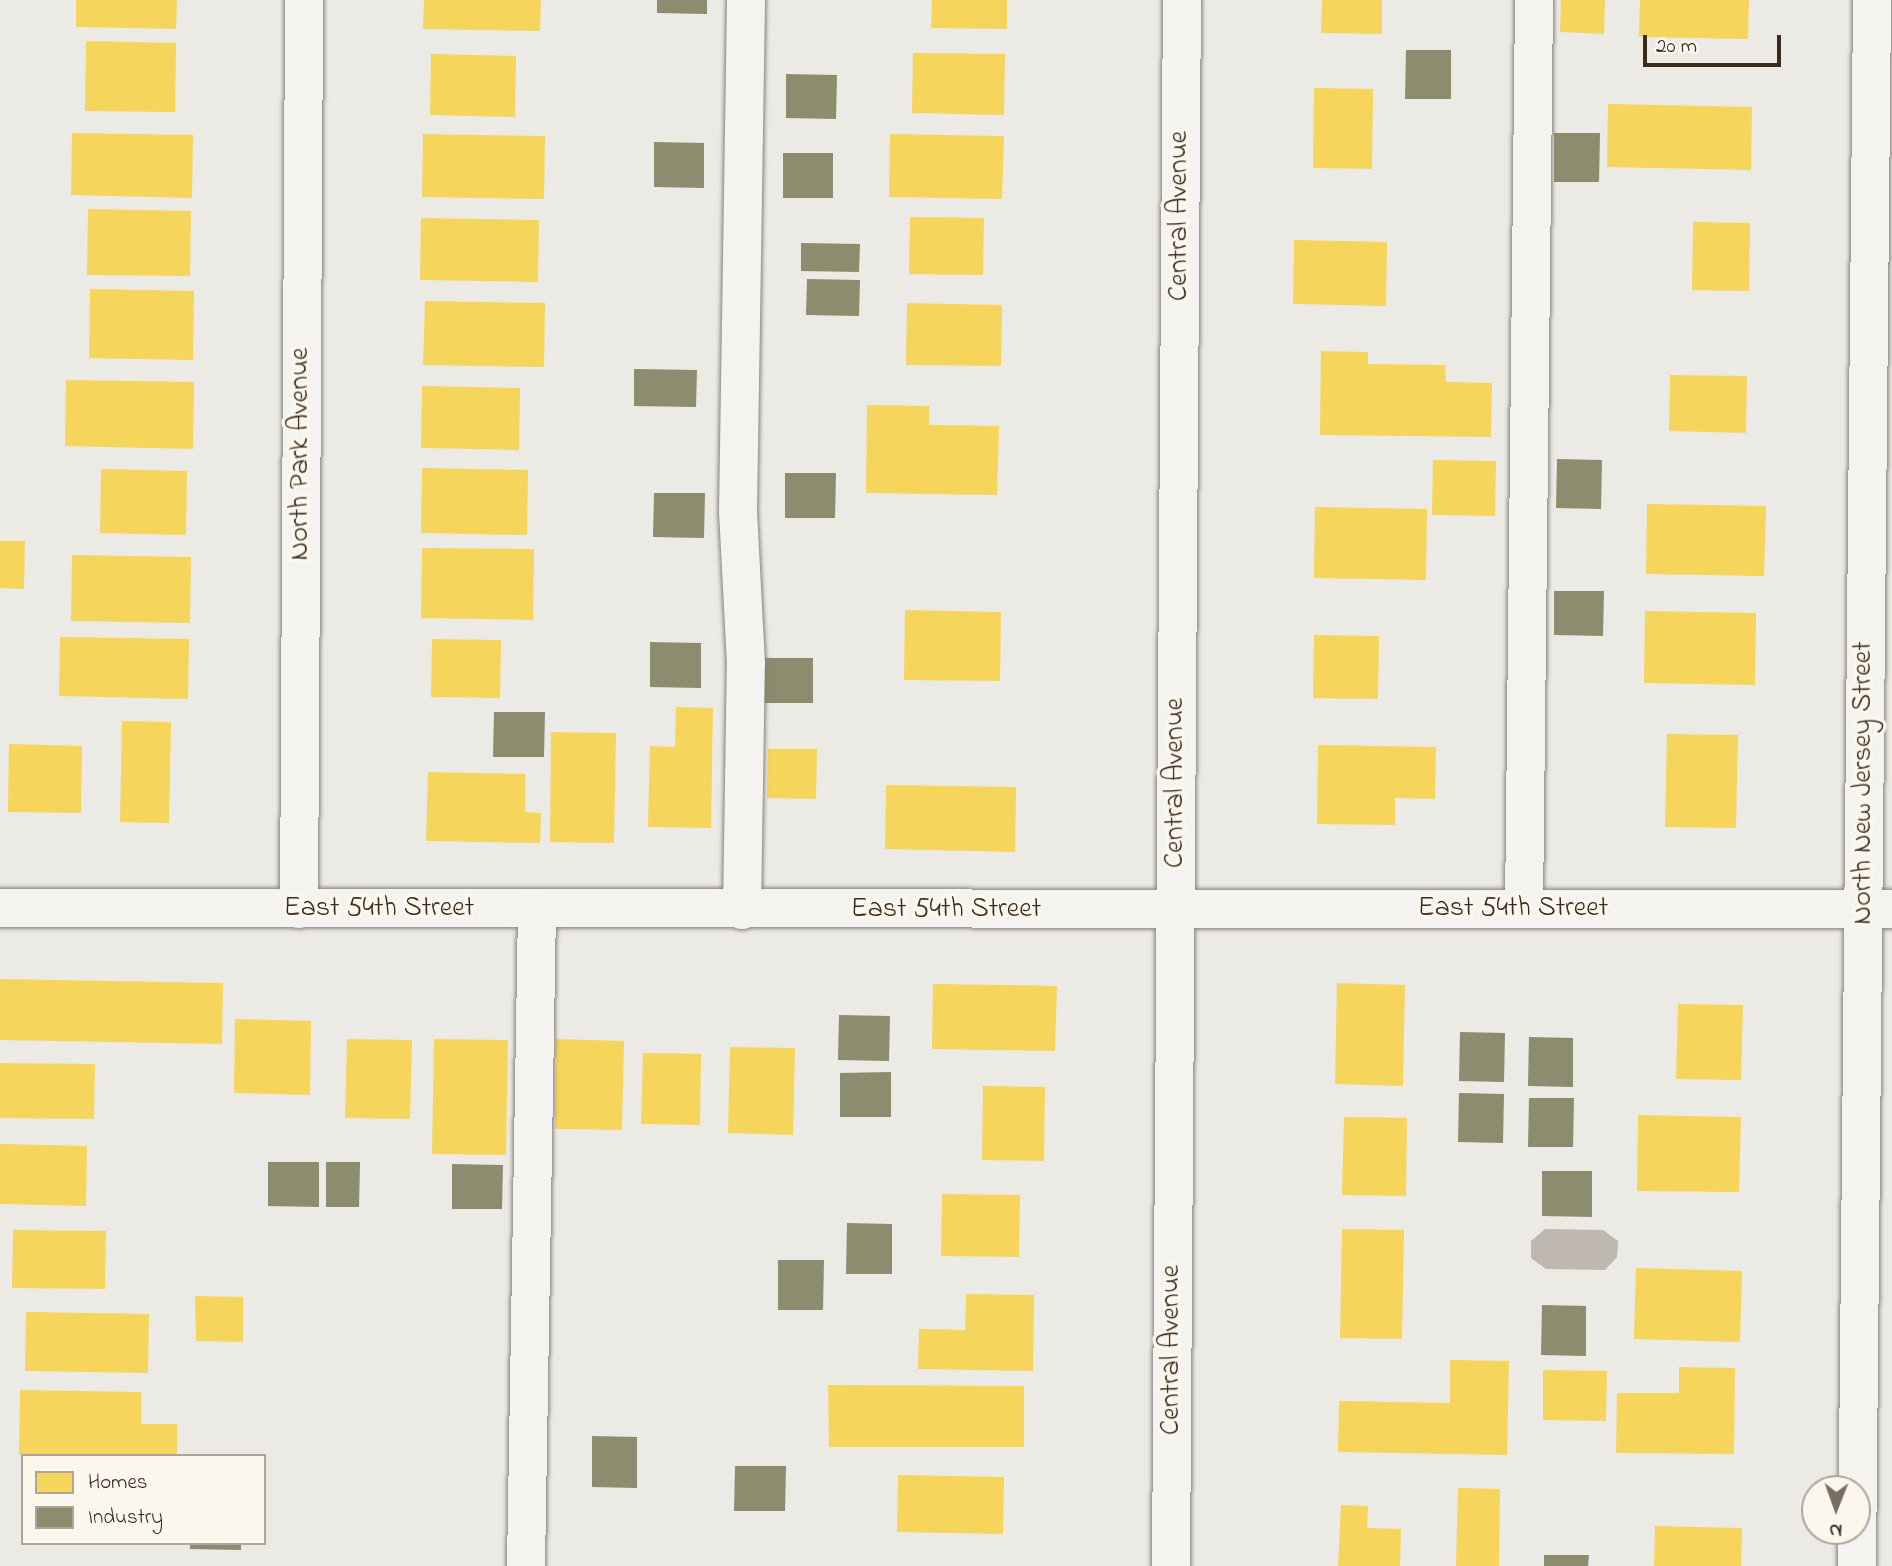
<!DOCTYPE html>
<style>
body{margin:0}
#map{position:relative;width:1892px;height:1566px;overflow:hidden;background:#eceae4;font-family:"Indie Flower",sans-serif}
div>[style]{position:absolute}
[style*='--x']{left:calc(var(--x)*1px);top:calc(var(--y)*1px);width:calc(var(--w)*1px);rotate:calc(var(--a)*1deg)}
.water>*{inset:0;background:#bfb8ae}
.homes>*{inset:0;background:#f6d55c}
.industry>*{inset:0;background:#8c8c6e}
.roads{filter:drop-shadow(0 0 2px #86827c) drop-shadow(0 0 2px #86827c)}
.minor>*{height:38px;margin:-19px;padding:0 19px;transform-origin:19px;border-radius:19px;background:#f4f3ef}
.major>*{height:38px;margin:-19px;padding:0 19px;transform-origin:19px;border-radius:19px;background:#f4f3ef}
span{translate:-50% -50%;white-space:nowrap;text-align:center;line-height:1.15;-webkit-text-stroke:7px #fbf7ec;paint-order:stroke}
.street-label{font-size:28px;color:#3b2a1e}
.legend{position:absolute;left:21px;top:1454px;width:245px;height:91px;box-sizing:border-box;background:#fbf7ec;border:2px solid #aea59a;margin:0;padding:9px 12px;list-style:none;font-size:21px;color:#3b2a1e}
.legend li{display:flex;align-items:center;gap:14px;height:35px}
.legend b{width:35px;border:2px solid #aea59a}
.north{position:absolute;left:1801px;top:1475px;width:70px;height:70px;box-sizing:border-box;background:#fbf7ec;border:2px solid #aea59a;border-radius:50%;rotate:181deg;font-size:19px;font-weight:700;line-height:28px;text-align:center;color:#3b2a1e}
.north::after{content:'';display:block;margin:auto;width:24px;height:32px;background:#796d63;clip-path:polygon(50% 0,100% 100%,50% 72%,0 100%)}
.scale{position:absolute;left:1643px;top:35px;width:138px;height:32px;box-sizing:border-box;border:4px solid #3b2a1e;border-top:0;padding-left:9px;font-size:21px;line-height:24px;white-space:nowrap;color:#3b2a1e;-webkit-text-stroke:5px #fbf7ec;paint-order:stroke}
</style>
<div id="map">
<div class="water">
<i style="clip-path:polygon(1545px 1229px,1603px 1230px,1618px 1241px,1617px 1257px,1605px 1270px,1546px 1269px,1531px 1258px,1531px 1241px)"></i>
</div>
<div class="homes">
<i style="clip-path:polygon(76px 0,177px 0,176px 29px,76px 27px)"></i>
<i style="clip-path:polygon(424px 0,541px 0,540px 31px,423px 29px)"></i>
<i style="clip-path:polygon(932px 0,1007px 0,1007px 29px,931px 28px)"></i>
<i style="clip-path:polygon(1322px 0,1382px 0,1382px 34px,1321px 33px)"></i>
<i style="clip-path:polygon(1561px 0,1605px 0,1604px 34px,1560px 32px)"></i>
<i style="clip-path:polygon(1640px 0,1749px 0,1748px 39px,1639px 37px)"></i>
<i style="clip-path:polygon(86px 41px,176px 43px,175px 112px,85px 111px)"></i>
<i style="clip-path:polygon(913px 53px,1005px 54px,1004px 115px,912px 113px)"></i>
<i style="clip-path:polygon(431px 54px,516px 56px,515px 117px,430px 115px)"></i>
<i style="clip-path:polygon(1314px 88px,1373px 89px,1372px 169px,1313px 168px)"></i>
<i style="clip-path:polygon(1608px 104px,1752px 107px,1751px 170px,1607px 167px)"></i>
<i style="clip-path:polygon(72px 133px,193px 135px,192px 198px,71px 195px)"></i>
<i style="clip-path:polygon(423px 134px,545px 136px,544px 199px,422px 197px)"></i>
<i style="clip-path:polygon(890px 134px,1004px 136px,1002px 199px,889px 197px)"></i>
<i style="clip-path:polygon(88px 209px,191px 211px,190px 276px,87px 275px)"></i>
<i style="clip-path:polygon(910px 217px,984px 218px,983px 275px,909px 274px)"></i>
<i style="clip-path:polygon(421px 218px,539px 220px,538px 282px,420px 280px)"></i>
<i style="clip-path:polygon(1693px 222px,1750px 223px,1749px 291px,1692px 290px)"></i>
<i style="clip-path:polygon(1294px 240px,1387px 242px,1386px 306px,1293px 304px)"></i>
<i style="clip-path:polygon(90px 289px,194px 291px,193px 360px,89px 358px)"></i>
<i style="clip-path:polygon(425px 301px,545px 303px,544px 367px,423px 365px)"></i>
<i style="clip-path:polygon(907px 303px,1002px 305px,1001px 366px,906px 365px)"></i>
<i style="clip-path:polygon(1321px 351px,1368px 352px,1368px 364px,1445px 365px,1446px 382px,1492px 383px,1491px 437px,1320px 435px)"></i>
<i style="clip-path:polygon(1670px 375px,1747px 376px,1746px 433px,1669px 431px)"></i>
<i style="clip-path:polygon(66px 380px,194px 382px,193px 449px,65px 446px)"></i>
<i style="clip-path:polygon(422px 386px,520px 388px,519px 450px,421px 448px)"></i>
<i style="clip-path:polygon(867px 405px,929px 406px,929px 425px,999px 426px,997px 495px,866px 493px)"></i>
<i style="clip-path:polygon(1433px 460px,1496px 461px,1495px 516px,1432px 515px)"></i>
<i style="clip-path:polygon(422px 468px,528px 470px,527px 535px,421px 533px)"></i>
<i style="clip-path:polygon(101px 469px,187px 471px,186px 535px,100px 533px)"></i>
<i style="clip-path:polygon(1647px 504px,1766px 506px,1764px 576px,1646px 574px)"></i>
<i style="clip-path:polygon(1315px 507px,1427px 509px,1426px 580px,1314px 578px)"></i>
<i style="clip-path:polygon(0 541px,25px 541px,24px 589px,0 588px)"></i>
<i style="clip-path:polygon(422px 548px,534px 549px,533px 620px,421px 618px)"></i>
<i style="clip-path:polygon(72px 555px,191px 557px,190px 623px,71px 621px)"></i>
<i style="clip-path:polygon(905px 610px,1001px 612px,1000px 681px,904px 680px)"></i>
<i style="clip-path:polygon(1645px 611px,1756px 613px,1755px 685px,1644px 683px)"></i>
<i style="clip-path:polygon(1314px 635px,1379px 636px,1378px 699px,1313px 698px)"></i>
<i style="clip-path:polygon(60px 637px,189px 639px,188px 699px,59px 696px)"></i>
<i style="clip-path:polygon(432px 639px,501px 640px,500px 698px,431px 697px)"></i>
<i style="clip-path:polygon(676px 707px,713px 708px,711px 828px,648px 827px,650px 746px,675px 747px)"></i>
<i style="clip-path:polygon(122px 721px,171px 722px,169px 823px,120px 822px)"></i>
<i style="clip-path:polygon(551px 732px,616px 733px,614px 843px,550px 842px)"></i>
<i style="clip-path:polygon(1667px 734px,1738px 735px,1736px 828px,1665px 827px)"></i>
<i style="clip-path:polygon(9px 744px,82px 746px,81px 813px,8px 812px)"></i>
<i style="clip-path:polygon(1318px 745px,1436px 747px,1435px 799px,1395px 798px,1395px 825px,1317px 824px)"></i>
<i style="clip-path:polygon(768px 749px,817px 749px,816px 799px,767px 798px)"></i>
<i style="clip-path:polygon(428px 772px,525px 774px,525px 812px,541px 813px,540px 843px,426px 841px)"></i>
<i style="clip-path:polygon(886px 785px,1016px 787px,1015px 852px,885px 849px)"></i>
<i style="clip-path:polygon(0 979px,223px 983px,222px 1044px,0 1040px)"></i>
<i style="clip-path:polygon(1337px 983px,1405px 985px,1403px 1086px,1335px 1084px)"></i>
<i style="clip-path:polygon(933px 984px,1057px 986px,1055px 1051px,932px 1049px)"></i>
<i style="clip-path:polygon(1678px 1004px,1743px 1005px,1741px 1080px,1676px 1079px)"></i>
<i style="clip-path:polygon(235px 1019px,311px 1021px,310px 1095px,234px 1093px)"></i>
<i style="clip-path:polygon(347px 1039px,412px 1040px,410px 1119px,345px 1118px)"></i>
<i style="clip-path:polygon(434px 1039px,508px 1040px,506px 1155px,432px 1154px)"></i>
<i style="clip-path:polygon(556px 1039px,624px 1041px,622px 1130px,555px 1129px)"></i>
<i style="clip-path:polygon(730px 1047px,795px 1048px,793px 1135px,728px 1133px)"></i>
<i style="clip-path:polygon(643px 1053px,701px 1054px,700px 1125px,641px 1124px)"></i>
<i style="clip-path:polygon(0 1063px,95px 1064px,94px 1119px,0 1118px)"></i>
<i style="clip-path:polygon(983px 1086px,1045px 1087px,1044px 1161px,982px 1160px)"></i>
<i style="clip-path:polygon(1638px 1115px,1741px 1117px,1739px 1192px,1637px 1191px)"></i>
<i style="clip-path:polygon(1344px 1117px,1407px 1118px,1406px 1196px,1342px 1195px)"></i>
<i style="clip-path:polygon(0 1144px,87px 1146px,86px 1206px,0 1204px)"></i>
<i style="clip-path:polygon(942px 1194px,1020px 1195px,1019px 1257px,941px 1256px)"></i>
<i style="clip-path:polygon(1342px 1229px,1404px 1230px,1402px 1339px,1340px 1338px)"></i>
<i style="clip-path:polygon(13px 1230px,106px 1231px,105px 1289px,12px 1288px)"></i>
<i style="clip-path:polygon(1636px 1268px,1742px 1271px,1740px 1342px,1634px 1339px)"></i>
<i style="clip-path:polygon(966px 1294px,1034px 1295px,1033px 1371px,918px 1369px,919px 1329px,965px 1330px)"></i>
<i style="clip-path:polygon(195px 1296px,243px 1297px,243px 1342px,196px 1341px)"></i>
<i style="clip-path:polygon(26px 1312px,149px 1314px,148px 1373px,25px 1371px)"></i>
<i style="clip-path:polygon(1450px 1360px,1509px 1361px,1507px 1455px,1338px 1452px,1339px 1401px,1450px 1403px)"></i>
<i style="clip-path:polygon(1679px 1367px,1735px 1368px,1734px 1454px,1616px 1453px,1617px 1393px,1679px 1393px)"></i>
<i style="clip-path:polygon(1543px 1370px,1607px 1371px,1606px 1421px,1543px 1420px)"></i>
<i style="clip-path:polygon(828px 1385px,1024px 1386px,1024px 1447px,829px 1447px)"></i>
<i style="clip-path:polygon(20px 1390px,141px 1392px,141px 1424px,177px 1424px,177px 1456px,19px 1455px)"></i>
<i style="clip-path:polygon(898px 1475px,1004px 1477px,1003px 1534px,897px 1532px)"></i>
<i style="clip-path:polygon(1458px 1488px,1500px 1489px,1499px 1566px,1456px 1566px)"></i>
<i style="clip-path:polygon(1341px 1505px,1368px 1506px,1367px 1528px,1401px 1529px,1400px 1566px,1338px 1566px)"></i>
<i style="clip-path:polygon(1655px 1526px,1742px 1528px,1741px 1566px,1654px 1566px)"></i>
</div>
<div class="industry">
<i style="clip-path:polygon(657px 0,707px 0,707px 14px,657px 13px)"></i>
<i style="clip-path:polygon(1406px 50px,1451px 50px,1451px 99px,1405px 99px)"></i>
<i style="clip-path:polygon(786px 74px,837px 75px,836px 119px,786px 118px)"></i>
<i style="clip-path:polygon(1554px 133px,1600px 133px,1599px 182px,1554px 182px)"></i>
<i style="clip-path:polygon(654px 142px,704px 143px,704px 188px,654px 187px)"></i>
<i style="clip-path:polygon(783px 153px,833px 153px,833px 198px,783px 198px)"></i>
<i style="clip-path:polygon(801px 243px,860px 244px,859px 272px,801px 271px)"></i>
<i style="clip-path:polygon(807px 279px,860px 280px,859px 316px,806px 315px)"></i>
<i style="clip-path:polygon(634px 369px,697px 370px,696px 407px,634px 406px)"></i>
<i style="clip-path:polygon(1557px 459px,1602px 460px,1601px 509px,1556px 508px)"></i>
<i style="clip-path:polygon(785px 473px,836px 473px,835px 518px,785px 518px)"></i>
<i style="clip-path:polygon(654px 493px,705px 493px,704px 538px,653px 537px)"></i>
<i style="clip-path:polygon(1554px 591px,1604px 591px,1603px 636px,1554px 635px)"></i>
<i style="clip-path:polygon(650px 642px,701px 643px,701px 688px,650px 687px)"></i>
<i style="clip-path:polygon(763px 658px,813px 658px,813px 703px,762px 703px)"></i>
<i style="clip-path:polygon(494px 712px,545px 712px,544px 757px,493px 757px)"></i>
<i style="clip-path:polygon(839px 1015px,890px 1016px,889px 1061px,838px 1060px)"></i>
<i style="clip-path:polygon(1460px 1032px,1505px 1033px,1504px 1082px,1459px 1081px)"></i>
<i style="clip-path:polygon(1529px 1037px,1573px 1038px,1573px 1087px,1528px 1086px)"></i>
<i style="clip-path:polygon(891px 1072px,891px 1117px,840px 1117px,840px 1073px)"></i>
<i style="clip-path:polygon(1459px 1093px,1504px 1094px,1503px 1143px,1458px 1142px)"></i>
<i style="clip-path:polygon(1529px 1098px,1574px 1098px,1573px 1147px,1528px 1147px)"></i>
<i style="clip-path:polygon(268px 1162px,319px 1162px,319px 1207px,268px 1206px)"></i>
<i style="clip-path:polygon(326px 1162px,360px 1162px,359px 1207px,326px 1207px)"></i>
<i style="clip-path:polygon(452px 1164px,503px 1165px,502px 1209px,452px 1209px)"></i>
<i style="clip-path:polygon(1542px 1171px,1592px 1171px,1592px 1217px,1542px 1216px)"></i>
<i style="clip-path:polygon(847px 1223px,892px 1224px,892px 1274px,846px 1274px)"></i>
<i style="clip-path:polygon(778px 1260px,824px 1260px,823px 1310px,778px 1310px)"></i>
<i style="clip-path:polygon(1542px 1305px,1586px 1306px,1586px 1356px,1541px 1355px)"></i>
<i style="clip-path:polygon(592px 1436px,637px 1437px,637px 1488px,592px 1487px)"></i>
<i style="clip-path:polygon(735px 1466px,786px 1466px,785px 1511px,734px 1511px)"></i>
<i style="clip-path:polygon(190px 1543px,241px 1543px,241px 1550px,190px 1549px)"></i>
<i style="clip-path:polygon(1544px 1555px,1589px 1555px,1588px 1566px,1544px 1566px)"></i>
</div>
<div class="roads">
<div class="minor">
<i style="--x:0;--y:908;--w:1892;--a:0.03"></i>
<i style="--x:299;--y:909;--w:909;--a:-89.68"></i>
<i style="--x:1524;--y:909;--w:909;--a:-89.37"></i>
<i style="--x:742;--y:910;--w:246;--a:-89.1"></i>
<i style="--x:746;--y:664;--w:152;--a:-93"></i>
<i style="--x:738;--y:512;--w:512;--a:-89.1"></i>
<i style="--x:526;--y:1566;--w:656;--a:-89.04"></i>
<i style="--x:1857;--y:1566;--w:1566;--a:-89.45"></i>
</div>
<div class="major">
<i style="--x:1171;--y:1566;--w:1566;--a:-89.6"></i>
</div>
</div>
<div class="street-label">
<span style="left:1180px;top:216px;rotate:-90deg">Central Avenue</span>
<span style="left:301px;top:454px;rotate:-90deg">North Park Avenue</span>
<span style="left:1176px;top:783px;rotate:-90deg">Central Avenue</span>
<span style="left:1864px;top:783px;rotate:-90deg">North New Jersey Street</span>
<span style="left:379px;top:909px">East 54th Street</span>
<span style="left:1513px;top:909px">East 54th Street</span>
<span style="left:946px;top:910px">East 54th Street</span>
<span style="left:1172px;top:1350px;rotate:-90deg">Central Avenue</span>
</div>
<ul class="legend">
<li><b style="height:19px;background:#f6d55c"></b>Homes</li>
<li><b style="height:19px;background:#8c8c6e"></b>Industry</li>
</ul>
<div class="north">N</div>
<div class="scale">20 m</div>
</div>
